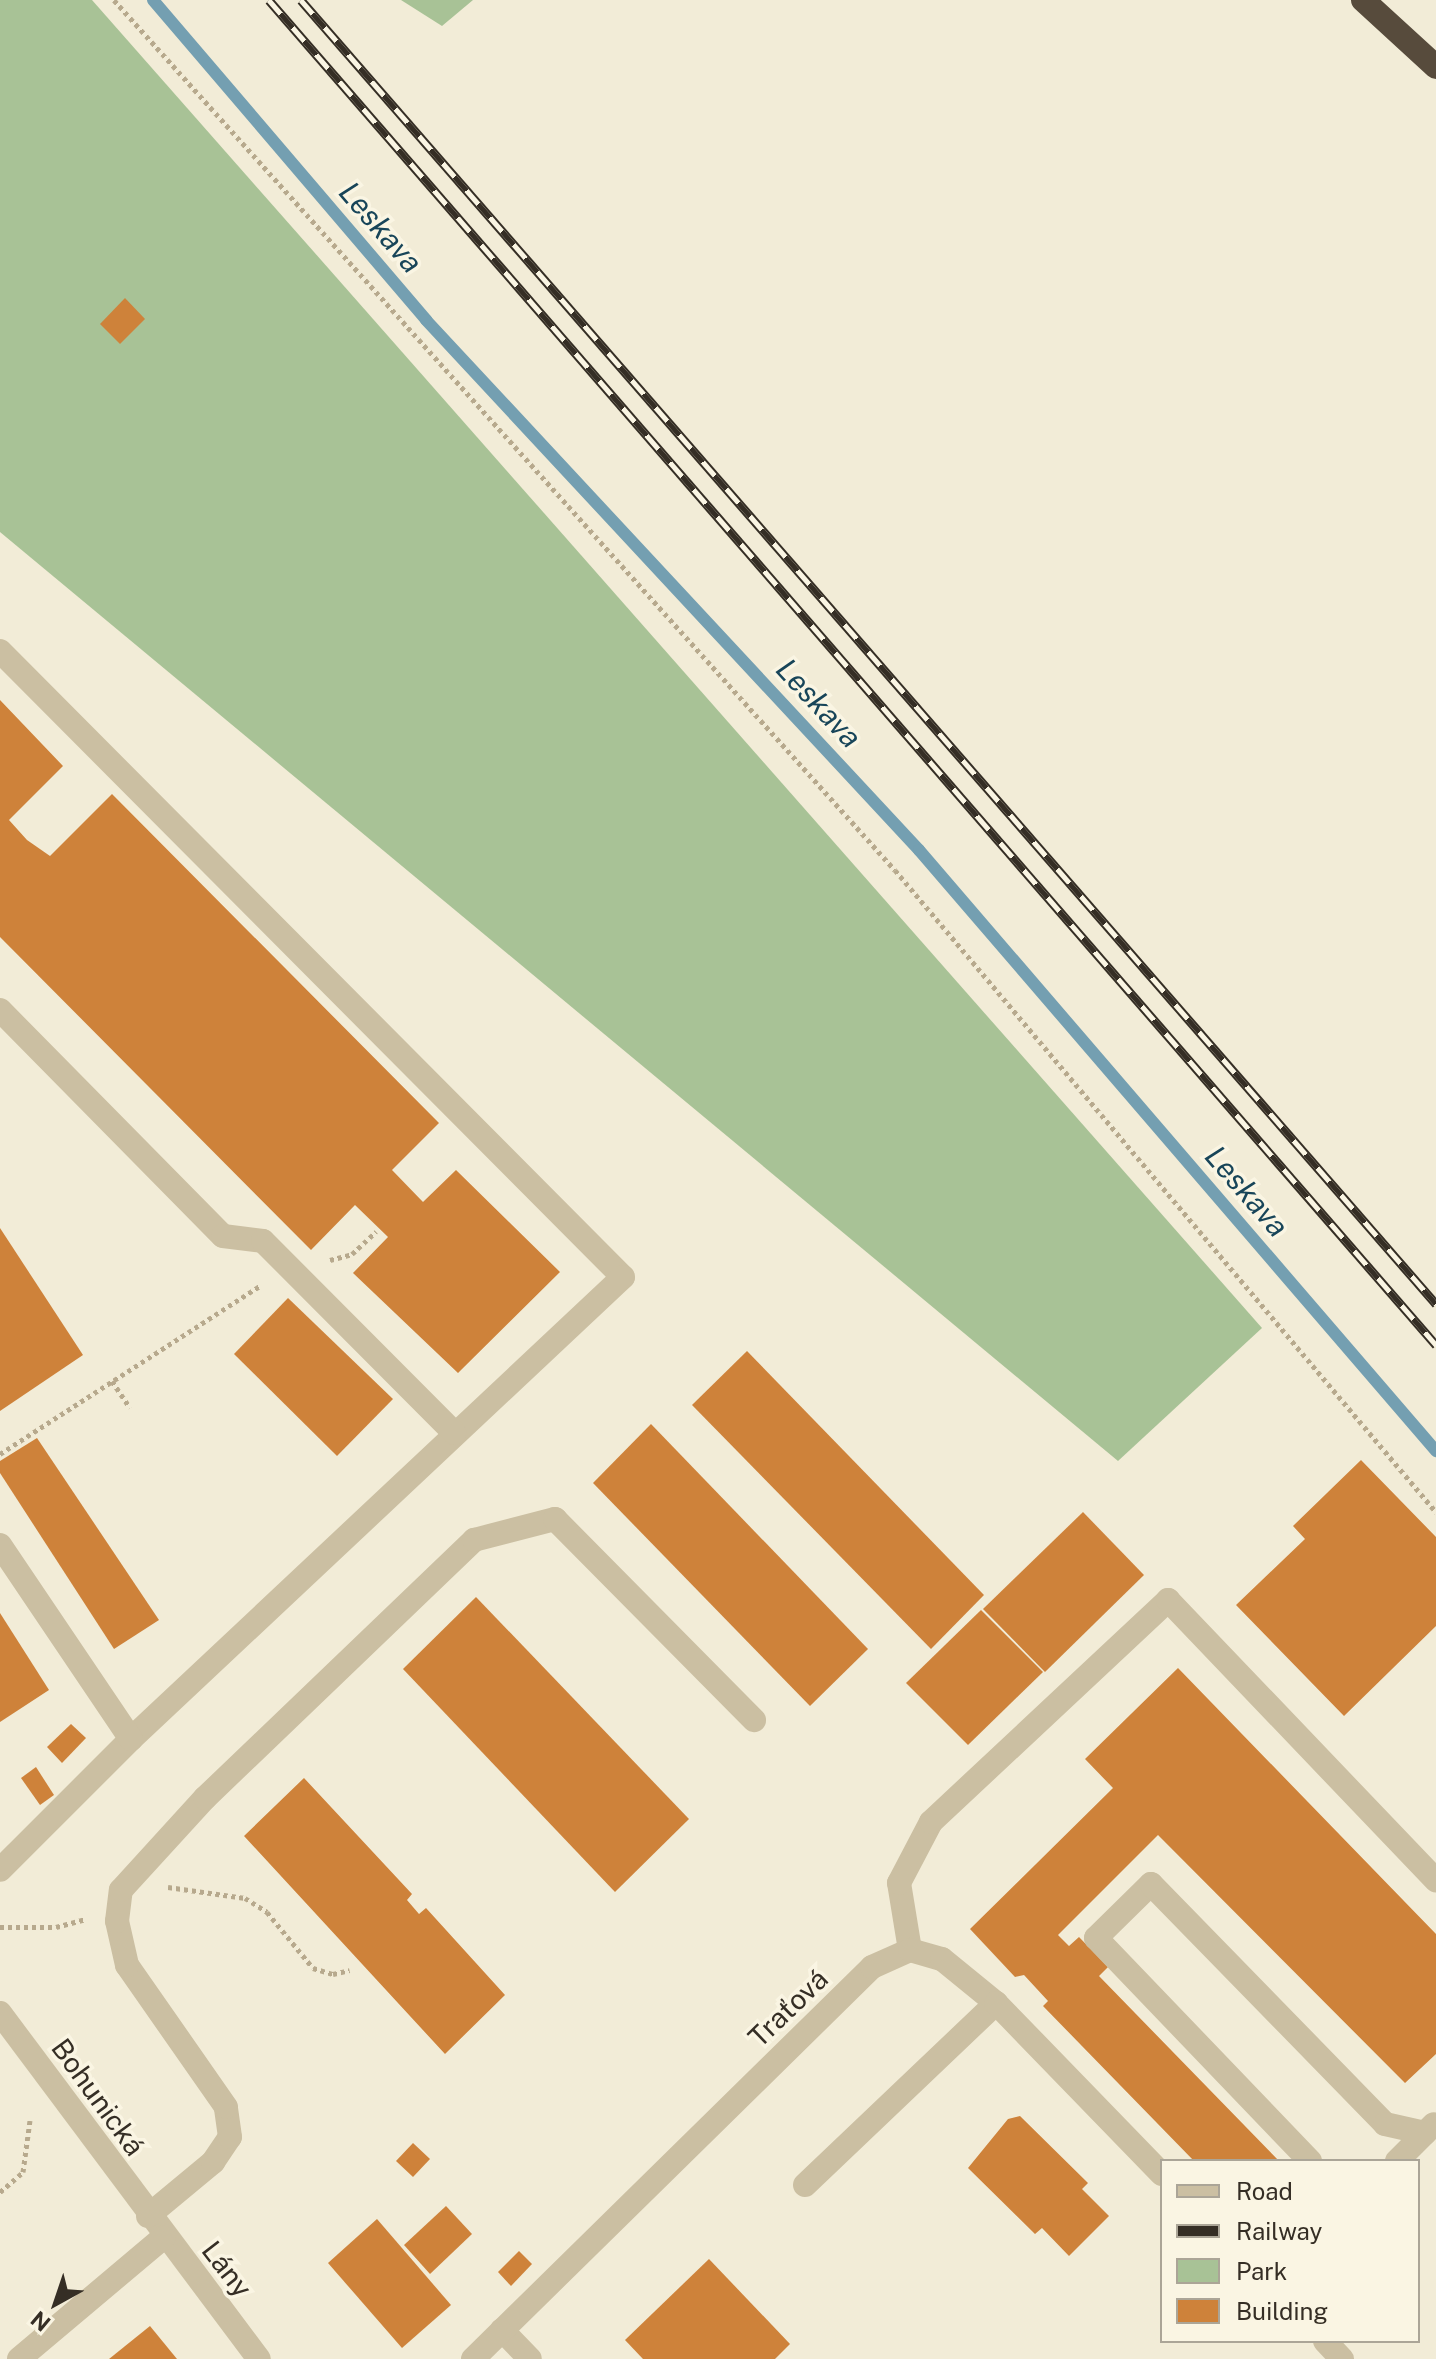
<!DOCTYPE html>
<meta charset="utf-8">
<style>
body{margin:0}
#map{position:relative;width:1436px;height:2359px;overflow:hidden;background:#f2ecd7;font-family:"Public Sans",sans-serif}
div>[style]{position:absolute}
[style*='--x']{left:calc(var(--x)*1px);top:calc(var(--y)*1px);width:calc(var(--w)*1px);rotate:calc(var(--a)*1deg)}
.green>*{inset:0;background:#a8c296}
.stream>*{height:12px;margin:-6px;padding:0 6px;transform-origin:6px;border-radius:6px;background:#749fb1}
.building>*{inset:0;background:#ce823a}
.path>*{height:5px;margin-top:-2.5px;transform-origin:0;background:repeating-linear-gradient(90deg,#b7a98d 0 4px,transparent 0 8px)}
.minor>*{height:24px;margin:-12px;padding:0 12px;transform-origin:12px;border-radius:12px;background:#cbbfa2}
.highway>*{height:24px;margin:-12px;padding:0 12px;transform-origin:12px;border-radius:12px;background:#574b3c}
.rail>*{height:9px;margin-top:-4.5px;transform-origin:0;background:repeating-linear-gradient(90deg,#faf5e3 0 18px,#352e25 0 36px);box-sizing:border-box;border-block:2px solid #352e25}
span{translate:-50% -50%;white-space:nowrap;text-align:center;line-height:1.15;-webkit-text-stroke:7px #faf5e3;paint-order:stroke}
.street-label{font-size:28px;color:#352e25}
.water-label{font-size:30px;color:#184559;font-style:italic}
.legend{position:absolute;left:1160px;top:2159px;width:260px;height:184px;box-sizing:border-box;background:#faf5e3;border:2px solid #aba597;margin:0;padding:10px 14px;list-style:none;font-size:24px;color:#352e25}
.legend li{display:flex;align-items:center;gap:16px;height:40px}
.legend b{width:40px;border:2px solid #aba597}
.north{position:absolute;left:16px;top:2263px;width:80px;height:80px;-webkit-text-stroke:6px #faf5e3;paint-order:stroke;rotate:220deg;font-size:22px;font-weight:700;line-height:32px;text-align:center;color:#352e25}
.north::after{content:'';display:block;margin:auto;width:28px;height:36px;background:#352e25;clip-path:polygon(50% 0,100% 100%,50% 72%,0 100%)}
</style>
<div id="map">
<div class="green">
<i style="clip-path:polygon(0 0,92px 0,1262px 1328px,1118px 1461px,0 532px)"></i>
<i style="clip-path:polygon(401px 0,473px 0,442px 26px)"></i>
</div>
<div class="stream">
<i style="--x:153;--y:0;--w:421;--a:49.5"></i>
<i style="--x:426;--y:320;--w:724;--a:47.07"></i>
<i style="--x:919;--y:850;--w:793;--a:49.3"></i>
</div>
<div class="building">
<i style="clip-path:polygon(125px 298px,145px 319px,120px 344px,100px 324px)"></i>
<i style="clip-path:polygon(0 700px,63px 766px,9px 820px,27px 840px,50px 856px,112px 794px,439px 1123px,392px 1170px,423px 1202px,456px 1170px,560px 1272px,458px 1373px,353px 1273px,388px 1237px,355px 1205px,311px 1250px,0 937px)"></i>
<i style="clip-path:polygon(0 1228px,83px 1355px,0 1411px)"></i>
<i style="clip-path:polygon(288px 1298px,393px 1399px,337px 1456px,234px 1354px)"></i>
<i style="clip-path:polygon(747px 1351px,984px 1595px,931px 1649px,692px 1405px)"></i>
<i style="clip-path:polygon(651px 1424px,868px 1649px,810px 1706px,593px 1483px)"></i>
<i style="clip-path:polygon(37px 1438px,159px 1620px,114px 1649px,0 1473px,0 1461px)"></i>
<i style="clip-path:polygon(1361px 1460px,1436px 1537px,1436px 1626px,1344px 1716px,1236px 1605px,1305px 1539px,1293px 1526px)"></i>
<i style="clip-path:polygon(1083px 1512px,1144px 1575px,1045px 1672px,983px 1609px)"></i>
<i style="clip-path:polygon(476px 1597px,689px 1819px,615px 1892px,403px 1669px)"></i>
<i style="clip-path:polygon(981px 1610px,1043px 1672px,968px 1745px,906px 1683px)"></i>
<i style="clip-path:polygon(0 1613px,49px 1690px,0 1722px)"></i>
<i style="clip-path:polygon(1178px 1668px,1436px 1934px,1436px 2054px,1405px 2083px,1158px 1835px,1058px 1935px,1069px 1946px,1079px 1937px,1108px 1967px,1099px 1976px,1279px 2161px,1194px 2161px,1043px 2006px,1048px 2001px,1024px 1975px,1015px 1977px,970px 1929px,1113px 1788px,1085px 1759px)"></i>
<i style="clip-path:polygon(71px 1724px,86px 1738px,62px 1763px,47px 1747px)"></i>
<i style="clip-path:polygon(36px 1767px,54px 1795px,40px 1805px,21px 1778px)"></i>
<i style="clip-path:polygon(304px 1778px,412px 1894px,407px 1900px,419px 1914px,426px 1908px,505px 1995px,445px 2054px,244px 1836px)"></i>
<i style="clip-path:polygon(1020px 2116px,1088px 2183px,1082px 2189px,1109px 2216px,1069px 2256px,1042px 2228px,1035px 2234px,968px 2168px,1008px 2119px)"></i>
<i style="clip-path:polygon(413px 2143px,430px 2159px,413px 2177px,396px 2161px)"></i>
<i style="clip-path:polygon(446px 2206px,472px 2234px,430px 2274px,404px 2245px)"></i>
<i style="clip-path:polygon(377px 2219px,451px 2305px,402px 2348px,328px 2263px)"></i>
<i style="clip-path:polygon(519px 2251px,532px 2264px,511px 2286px,498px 2272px)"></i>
<i style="clip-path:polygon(709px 2259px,790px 2344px,775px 2359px,643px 2359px,625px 2340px)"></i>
<i style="clip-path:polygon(150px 2326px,177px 2359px,109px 2359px)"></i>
</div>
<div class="path">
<i style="--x:114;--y:0;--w:1169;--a:48.09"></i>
<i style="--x:895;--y:870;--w:840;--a:49.88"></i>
<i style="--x:330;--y:1260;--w:23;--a:-15"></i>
<i style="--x:352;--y:1254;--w:33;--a:-43"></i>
<i style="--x:112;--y:1381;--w:32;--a:56"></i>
<i style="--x:0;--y:1454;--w:311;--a:-32.9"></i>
<i style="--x:168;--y:1887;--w:78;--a:8.1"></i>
<i style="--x:245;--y:1898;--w:26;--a:32"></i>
<i style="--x:267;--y:1912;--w:72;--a:50.6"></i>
<i style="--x:313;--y:1968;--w:21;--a:17"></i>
<i style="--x:333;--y:1974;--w:17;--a:-13"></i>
<i style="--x:0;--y:1927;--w:56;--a:0"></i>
<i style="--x:56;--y:1927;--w:30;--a:-15"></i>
<i style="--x:0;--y:2192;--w:30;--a:-41"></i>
<i style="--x:23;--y:2172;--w:52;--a:-82.3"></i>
</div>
<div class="minor">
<i style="--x:0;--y:651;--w:883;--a:45.14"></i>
<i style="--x:623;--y:1277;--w:675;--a:136.8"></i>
<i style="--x:131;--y:1739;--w:185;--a:135"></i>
<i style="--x:0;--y:1010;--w:317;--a:45.4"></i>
<i style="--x:223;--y:1236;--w:40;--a:7.1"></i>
<i style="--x:263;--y:1241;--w:271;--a:45.1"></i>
<i style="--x:0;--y:1545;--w:234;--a:56"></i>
<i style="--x:910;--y:1950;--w:68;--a:-99.3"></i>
<i style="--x:899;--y:1883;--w:69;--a:-62.3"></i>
<i style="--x:931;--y:1822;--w:325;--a:-43.1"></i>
<i style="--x:1168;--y:1600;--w:388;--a:46.3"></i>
<i style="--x:0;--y:2013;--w:432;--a:53.2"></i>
<i style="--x:1310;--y:2161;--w:309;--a:-133.8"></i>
<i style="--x:1096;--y:1938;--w:77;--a:-44.5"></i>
<i style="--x:1151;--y:1884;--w:335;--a:45.7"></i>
<i style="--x:1385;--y:2124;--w:41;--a:12.7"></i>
<i style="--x:1397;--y:2161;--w:52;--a:-45"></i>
<i style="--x:805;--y:2185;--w:264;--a:-43.6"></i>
<i style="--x:148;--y:2216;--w:85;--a:-39.7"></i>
<i style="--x:213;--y:2162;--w:30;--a:-56"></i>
<i style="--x:230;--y:2137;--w:30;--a:-98"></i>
<i style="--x:226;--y:2107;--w:173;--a:-124.9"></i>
<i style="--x:127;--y:1965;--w:45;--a:-102.8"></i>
<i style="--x:117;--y:1921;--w:31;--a:-83"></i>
<i style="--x:121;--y:1890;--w:125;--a:-47.6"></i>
<i style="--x:205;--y:1798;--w:373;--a:-43.8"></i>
<i style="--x:474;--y:1540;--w:84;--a:-14.5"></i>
<i style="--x:555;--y:1519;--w:283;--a:45.3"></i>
<i style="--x:502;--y:2330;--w:40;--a:46"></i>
<i style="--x:1325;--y:2341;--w:25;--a:47"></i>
<i style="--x:19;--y:2359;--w:189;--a:-40.1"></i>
<i style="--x:473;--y:2359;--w:559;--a:-44.49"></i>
<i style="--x:872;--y:1967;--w:42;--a:-24.1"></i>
<i style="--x:910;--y:1950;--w:33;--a:16"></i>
<i style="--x:942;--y:1959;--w:70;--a:39.2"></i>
<i style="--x:996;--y:2003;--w:238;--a:45.9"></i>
</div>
<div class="highway">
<i style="--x:1363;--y:0;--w:99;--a:42.5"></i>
</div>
<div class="rail">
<i style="--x:269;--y:0;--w:1781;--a:49.05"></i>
<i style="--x:301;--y:0;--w:1729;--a:48.96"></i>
</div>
<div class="street-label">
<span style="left:788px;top:2008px;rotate:-44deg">Traťová</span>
<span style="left:98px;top:2097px;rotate:54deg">Bohunická</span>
<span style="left:227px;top:2269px;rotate:52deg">Lány</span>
</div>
<div class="water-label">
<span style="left:381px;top:227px;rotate:49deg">Leskava</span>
<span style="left:819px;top:703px;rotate:47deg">Leskava</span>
<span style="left:1247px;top:1191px;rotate:49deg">Leskava</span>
</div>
<ul class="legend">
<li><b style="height:10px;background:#cbbfa2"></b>Road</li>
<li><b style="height:10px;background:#352e25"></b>Railway</li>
<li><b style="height:22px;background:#a8c296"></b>Park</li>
<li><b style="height:22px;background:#ce823a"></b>Building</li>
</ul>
<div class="north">N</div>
</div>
